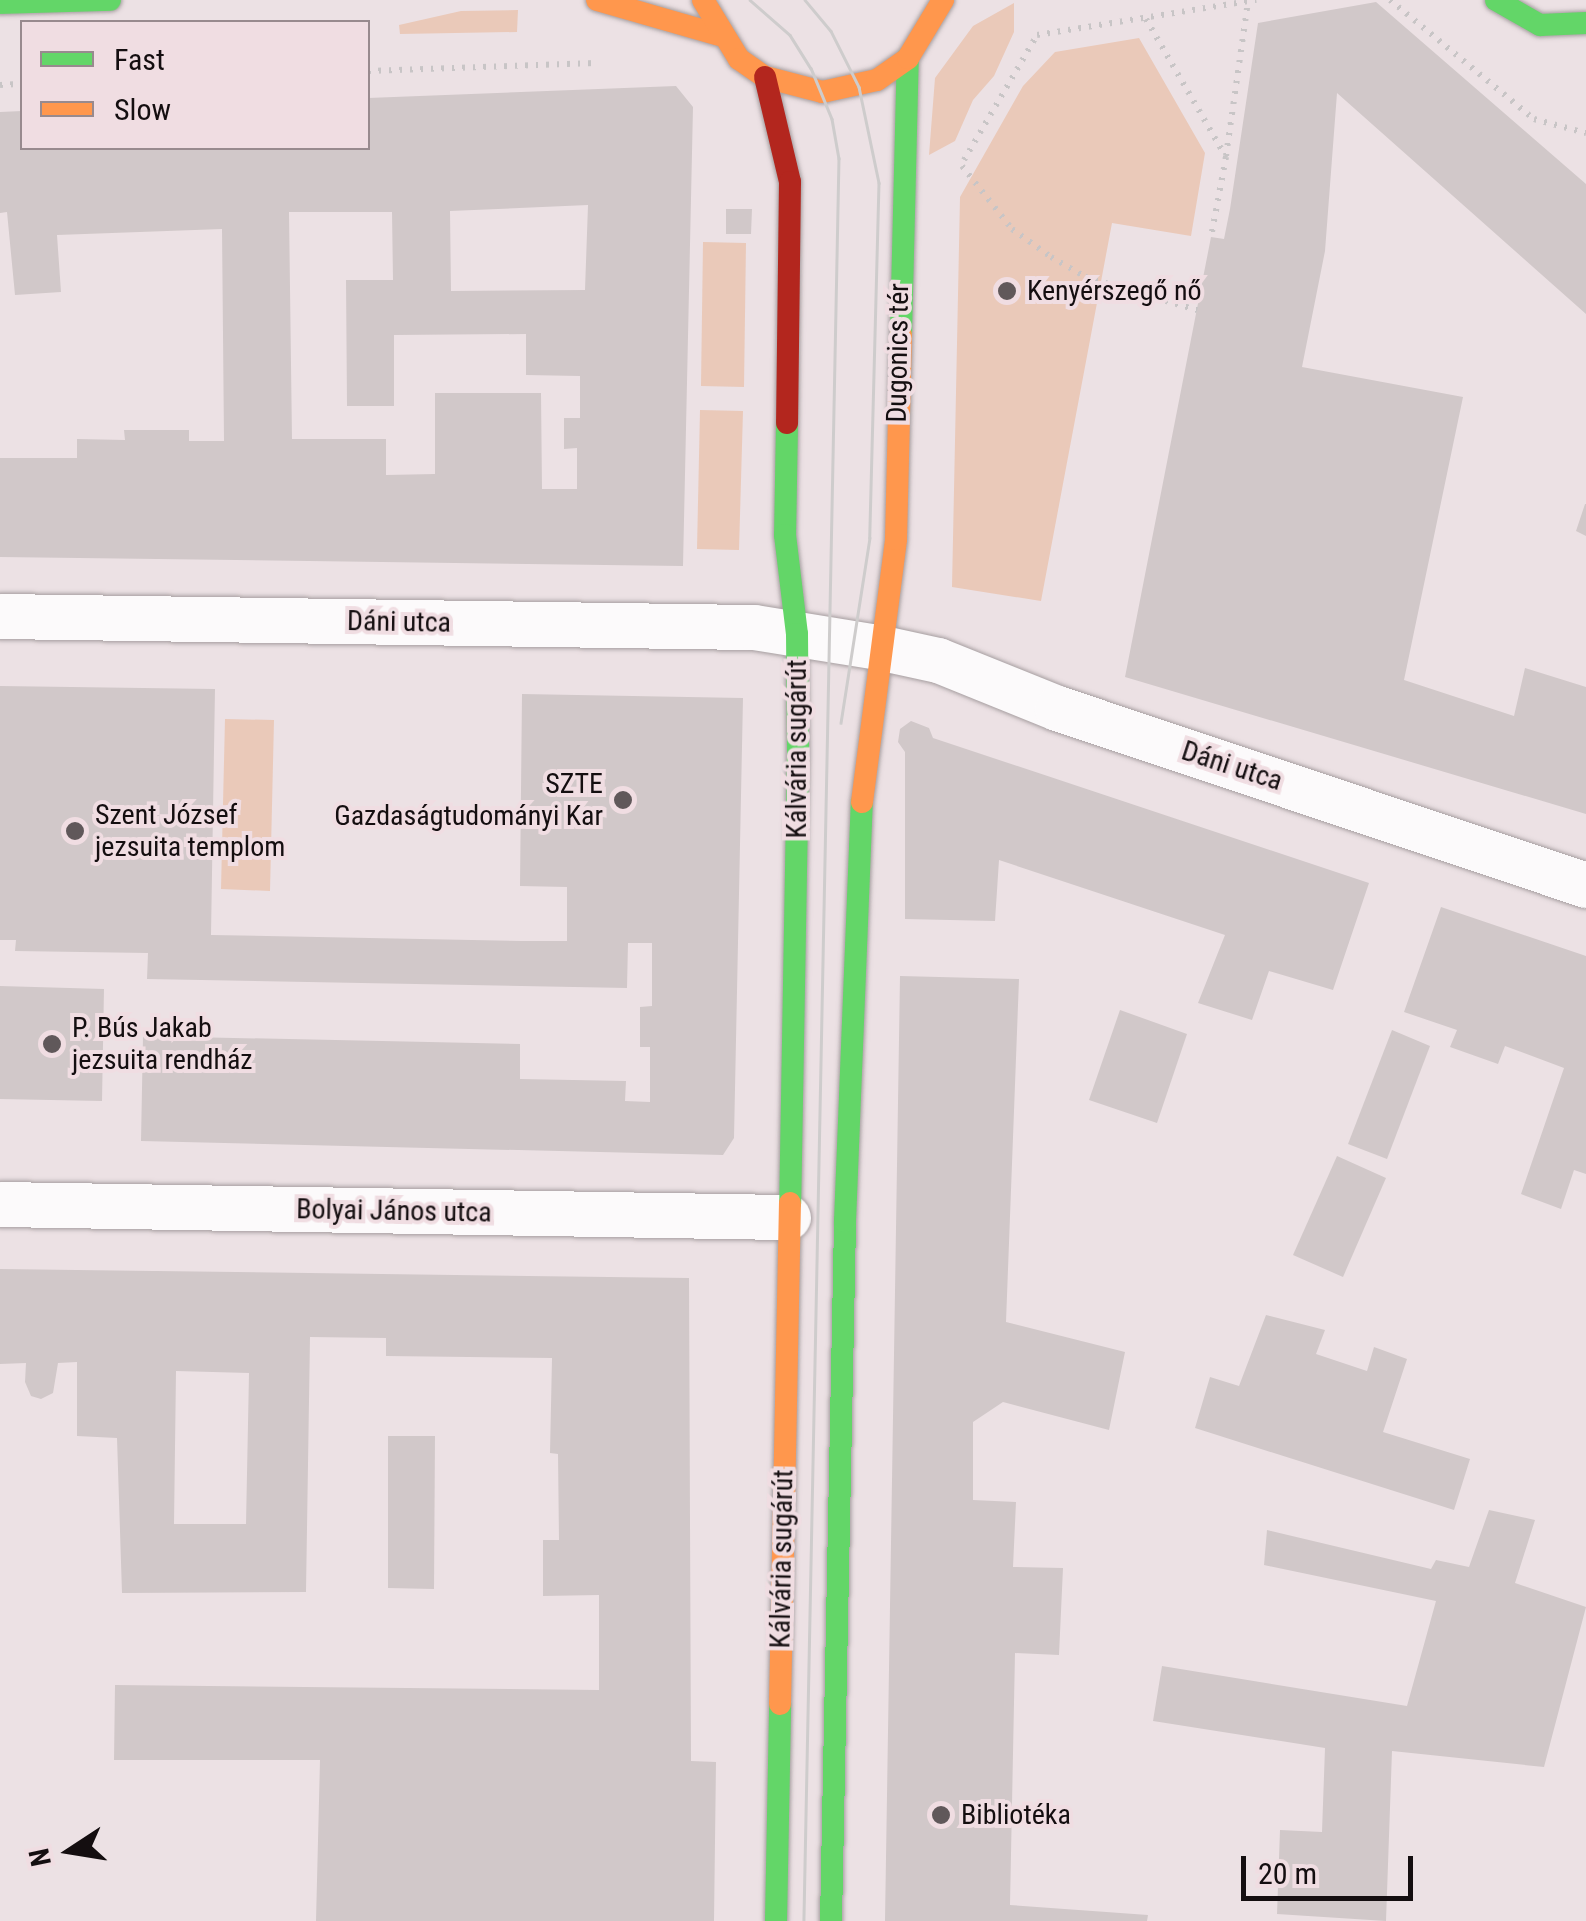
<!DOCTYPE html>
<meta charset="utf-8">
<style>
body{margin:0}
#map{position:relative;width:1586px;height:1921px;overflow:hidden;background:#ece1e4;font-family:"Roboto Condensed",sans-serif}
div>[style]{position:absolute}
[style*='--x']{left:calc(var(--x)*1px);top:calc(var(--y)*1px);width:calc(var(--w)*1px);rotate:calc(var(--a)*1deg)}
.green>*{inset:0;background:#eac9b9}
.building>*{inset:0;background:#d1c8c9}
.path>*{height:6px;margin-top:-3px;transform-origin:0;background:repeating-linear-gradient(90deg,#c8c5c6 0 2.5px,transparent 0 10.5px)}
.roads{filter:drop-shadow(0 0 2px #a69ea0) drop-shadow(0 0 2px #a69ea0)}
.street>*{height:45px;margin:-22.5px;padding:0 22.5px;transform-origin:22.5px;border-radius:22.5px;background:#fcfafb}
.fast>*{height:22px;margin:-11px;padding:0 11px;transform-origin:11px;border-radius:11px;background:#63d668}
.slow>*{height:22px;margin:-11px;padding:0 11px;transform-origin:11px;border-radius:11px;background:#ff974d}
.jam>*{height:22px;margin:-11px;padding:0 11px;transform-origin:11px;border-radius:11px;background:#b3261e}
.tram>*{height:2.5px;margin:-1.25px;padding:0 1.25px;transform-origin:1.25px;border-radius:1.25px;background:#cecccc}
.dots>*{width:28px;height:28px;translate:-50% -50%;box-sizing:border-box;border:5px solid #f0dde2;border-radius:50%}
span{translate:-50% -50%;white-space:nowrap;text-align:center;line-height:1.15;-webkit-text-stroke:8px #f0dde2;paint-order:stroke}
.poi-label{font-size:28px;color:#140e10}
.left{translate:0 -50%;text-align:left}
.right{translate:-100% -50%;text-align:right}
.street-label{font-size:28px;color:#140e10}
.legend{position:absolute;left:20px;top:20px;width:350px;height:130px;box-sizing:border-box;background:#f0dde2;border:2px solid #988a8e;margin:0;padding:12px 18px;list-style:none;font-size:30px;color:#140e10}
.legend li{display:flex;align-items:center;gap:20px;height:50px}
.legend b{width:50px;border:2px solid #988a8e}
.north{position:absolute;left:20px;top:1801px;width:100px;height:100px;-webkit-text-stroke:8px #f0dde2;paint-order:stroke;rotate:258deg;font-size:28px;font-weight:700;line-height:40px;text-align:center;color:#140e10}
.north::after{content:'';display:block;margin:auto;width:35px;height:45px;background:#140e10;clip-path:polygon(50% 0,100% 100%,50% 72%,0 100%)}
.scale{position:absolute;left:1241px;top:1856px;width:172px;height:45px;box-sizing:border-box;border:5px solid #140e10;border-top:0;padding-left:12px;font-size:30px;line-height:35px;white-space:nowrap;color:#140e10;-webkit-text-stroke:8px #f0dde2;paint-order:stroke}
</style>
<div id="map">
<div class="green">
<i style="clip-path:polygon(1014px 3px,1014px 32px,994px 76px,973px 100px,955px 141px,929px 155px,935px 78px,973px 26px)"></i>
<i style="clip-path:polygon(518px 10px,517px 32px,400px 34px,399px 25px,461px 11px)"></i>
<i style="clip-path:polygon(1139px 38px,1205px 153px,1191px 236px,1112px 223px,1041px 601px,952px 587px,960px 197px,1023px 86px,1055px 52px)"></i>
<i style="clip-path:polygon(703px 242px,746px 243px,744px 387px,701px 386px)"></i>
<i style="clip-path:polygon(700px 410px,743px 411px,739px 550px,697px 549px)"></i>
<i style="clip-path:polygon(225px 719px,274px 720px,270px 891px,221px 889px)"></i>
</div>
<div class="building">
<i style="clip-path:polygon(1376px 2px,1586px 184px,1586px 314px,1337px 93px,1325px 251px,1302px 367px,1463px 397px,1404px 680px,1514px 716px,1525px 668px,1586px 687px,1586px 814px,1125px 677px,1211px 237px,1224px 239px,1230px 209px,1258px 23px)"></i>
<i style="clip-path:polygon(evenodd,676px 86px,693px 107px,683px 566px,0 557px,0 458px,77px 458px,77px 439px,125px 440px,124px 430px,189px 430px,189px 441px,224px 441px,222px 229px,57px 235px,61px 292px,15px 295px,7px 212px,0 213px,0 112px,22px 111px,22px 148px,368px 148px,368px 98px,676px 86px,588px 205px,585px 290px,451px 291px,450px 211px,588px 205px,676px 86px,289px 212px,392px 212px,393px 280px,346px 280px,347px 406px,394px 406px,394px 335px,526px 334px,526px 375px,580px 376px,580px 418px,564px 418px,564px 449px,577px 448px,577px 489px,542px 489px,541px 393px,435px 393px,435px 474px,386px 475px,386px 439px,292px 439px,289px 212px)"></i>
<i style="clip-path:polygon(726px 209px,752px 209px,751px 234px,726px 234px)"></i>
<i style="clip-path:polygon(1585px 504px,1586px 504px,1586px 536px,1576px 531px)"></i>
<i style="clip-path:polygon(0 686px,215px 689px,211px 935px,522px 941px,567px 941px,567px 887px,520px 886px,522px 694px,743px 698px,734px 1138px,723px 1155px,141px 1141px,143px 1036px,520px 1044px,520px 1079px,626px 1081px,625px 1101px,650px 1102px,650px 1047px,640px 1047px,640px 1007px,652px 1006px,652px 943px,628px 943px,627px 988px,147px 979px,148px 953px,15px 951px,16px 940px,0 940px)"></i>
<i style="clip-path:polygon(911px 721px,929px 728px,933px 738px,1369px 883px,1333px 990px,1269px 971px,1252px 1020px,1198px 1003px,1225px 935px,999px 860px,995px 921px,905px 919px,905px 752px,898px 742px,900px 729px)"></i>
<i style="clip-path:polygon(1441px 907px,1586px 956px,1586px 1174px,1574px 1170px,1561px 1209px,1521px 1194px,1564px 1068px,1505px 1046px,1498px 1064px,1450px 1047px,1457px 1030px,1404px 1012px)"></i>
<i style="clip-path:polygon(900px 976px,1019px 979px,1006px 1322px,1125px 1352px,1109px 1430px,1003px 1402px,973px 1422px,973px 1500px,1016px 1502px,1013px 1567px,1063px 1568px,1059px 1655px,1015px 1653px,1010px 1905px,1148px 1915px,1147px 1921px,885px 1921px)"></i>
<i style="clip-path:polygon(0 986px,104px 989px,102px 1101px,0 1099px)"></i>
<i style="clip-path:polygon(1120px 1010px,1187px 1034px,1157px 1123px,1089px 1100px)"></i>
<i style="clip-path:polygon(1392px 1030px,1430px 1046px,1387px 1159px,1348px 1144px)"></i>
<i style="clip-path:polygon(1337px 1156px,1386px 1178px,1343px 1277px,1293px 1255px)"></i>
<i style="clip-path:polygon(evenodd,0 1269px,689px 1278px,691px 1761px,716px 1762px,714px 1921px,316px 1921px,320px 1760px,114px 1760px,115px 1685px,599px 1690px,599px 1595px,543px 1596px,543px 1540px,559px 1540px,558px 1454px,550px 1453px,552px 1358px,386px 1356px,386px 1338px,310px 1337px,306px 1592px,122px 1593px,117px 1438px,77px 1436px,77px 1362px,58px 1363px,53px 1393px,41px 1399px,31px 1396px,25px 1382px,26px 1363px,0 1364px,0 1269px,176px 1371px,249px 1373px,246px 1524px,174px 1524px,176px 1371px)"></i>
<i style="clip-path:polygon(1266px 1315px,1325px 1330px,1316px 1354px,1367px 1371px,1374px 1347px,1407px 1359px,1383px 1432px,1470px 1459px,1454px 1510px,1195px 1428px,1210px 1377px,1239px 1386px)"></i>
<i style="clip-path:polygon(388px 1436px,435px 1436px,434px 1589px,388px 1588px)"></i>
<i style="clip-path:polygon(1489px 1510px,1535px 1520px,1515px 1583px,1586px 1607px,1544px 1767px,1392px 1751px,1386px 1921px,1277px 1914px,1280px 1830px,1322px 1832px,1325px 1748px,1153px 1721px,1162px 1666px,1407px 1706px,1436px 1601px,1264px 1565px,1267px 1530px,1431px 1569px,1436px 1560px,1469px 1567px)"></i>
</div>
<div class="path">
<i style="--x:1390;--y:0;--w:187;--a:39.6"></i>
<i style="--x:1534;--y:119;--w:54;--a:15.1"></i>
<i style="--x:1146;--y:19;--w:160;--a:59.9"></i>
<i style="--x:1226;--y:157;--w:81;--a:100.6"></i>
<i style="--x:368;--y:71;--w:228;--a:-2"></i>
<i style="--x:0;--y:85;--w:22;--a:-3"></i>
<i style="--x:1226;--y:156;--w:157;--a:-81.9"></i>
<i style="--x:964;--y:160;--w:145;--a:-59.7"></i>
<i style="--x:1037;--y:35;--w:222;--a:-9.1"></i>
<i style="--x:962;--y:166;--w:80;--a:51.6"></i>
<i style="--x:1012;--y:229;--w:48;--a:35.7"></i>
<i style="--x:1051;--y:257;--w:39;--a:30"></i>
<i style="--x:1085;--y:277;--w:117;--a:16.4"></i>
</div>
<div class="roads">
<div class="street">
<i style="--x:0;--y:616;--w:754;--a:0.84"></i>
<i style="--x:754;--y:627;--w:126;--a:9.2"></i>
<i style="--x:878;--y:647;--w:61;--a:12.2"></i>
<i style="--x:938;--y:660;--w:128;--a:22"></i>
<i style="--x:1057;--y:708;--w:558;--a:18.5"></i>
<i style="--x:0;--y:1204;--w:788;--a:0.95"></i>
</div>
<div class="fast">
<i style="--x:1496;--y:0;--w:51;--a:29.6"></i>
<i style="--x:1540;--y:25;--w:46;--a:-2.5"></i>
<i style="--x:0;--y:3;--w:110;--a:-1.6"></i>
<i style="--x:901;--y:335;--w:277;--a:-88.6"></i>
<i style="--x:787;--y:423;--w:112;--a:91"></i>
<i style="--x:785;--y:535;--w:100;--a:83.1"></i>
<i style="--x:797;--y:634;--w:122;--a:89.5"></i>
<i style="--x:798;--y:756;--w:447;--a:91"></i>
<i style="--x:776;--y:1921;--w:217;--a:-88.9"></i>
<i style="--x:831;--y:1921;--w:700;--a:-88.85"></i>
<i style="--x:845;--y:1221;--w:419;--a:-87.7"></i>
</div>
<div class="slow">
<i style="--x:597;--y:0;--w:127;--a:16"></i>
<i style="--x:703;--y:0;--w:69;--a:58.6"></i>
<i style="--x:739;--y:59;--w:32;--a:35"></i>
<i style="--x:765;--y:77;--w:59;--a:14.7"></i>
<i style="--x:822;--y:92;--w:56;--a:-12.3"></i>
<i style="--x:877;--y:80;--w:38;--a:-35"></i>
<i style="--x:908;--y:58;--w:68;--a:-58.9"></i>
<i style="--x:862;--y:802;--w:265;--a:-82.6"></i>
<i style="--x:896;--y:539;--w:204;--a:-88.6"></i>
<i style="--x:780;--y:1704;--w:501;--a:-88.86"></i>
</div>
<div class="jam">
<i style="--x:765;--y:77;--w:108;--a:76.6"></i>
<i style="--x:790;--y:182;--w:241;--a:90.7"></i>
</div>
</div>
<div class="tram">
<i style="--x:750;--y:0;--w:53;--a:41.2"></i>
<i style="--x:790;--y:35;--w:39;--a:58"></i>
<i style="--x:811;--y:68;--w:55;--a:67.6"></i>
<i style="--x:832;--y:119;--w:40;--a:80"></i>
<i style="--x:839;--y:158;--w:1763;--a:91.14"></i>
<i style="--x:805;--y:0;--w:40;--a:50"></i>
<i style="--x:831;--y:31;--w:63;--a:63.4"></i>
<i style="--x:859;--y:87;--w:98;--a:78.2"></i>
<i style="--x:879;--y:183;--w:355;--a:91.5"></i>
<i style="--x:870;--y:538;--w:187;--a:98.9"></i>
</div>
<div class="dots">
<i style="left:1007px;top:291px;background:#60585a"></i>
<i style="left:623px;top:800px;background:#60585a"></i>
<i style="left:75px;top:831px;background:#60585a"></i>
<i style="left:52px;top:1044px;background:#60585a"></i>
<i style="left:941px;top:1815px;background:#60585a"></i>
</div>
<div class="poi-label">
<span class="left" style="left:1027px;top:291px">Kenyérszegő nő</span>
<span class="right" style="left:603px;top:800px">SZTE<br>Gazdaságtudományi Kar</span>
<span class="left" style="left:95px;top:831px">Szent József<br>jezsuita templom</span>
<span class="left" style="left:72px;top:1044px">P. Bús Jakab<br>jezsuita rendház</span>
<span class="left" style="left:961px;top:1815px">Bibliotéka</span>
</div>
<div class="street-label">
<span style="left:898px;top:353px;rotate:-89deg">Dugonics tér</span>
<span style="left:399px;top:622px;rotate:1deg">Dáni utca</span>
<span style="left:797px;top:749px;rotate:-90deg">Kálvária sugárút</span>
<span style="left:1232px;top:766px;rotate:18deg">Dáni utca</span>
<span style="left:394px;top:1211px;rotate:1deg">Bolyai János utca</span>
<span style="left:782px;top:1559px;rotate:-89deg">Kálvária sugárút</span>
</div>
<ul class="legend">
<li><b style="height:12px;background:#63d668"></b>Fast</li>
<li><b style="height:12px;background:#ff974d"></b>Slow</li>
</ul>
<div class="north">N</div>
<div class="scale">20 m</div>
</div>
